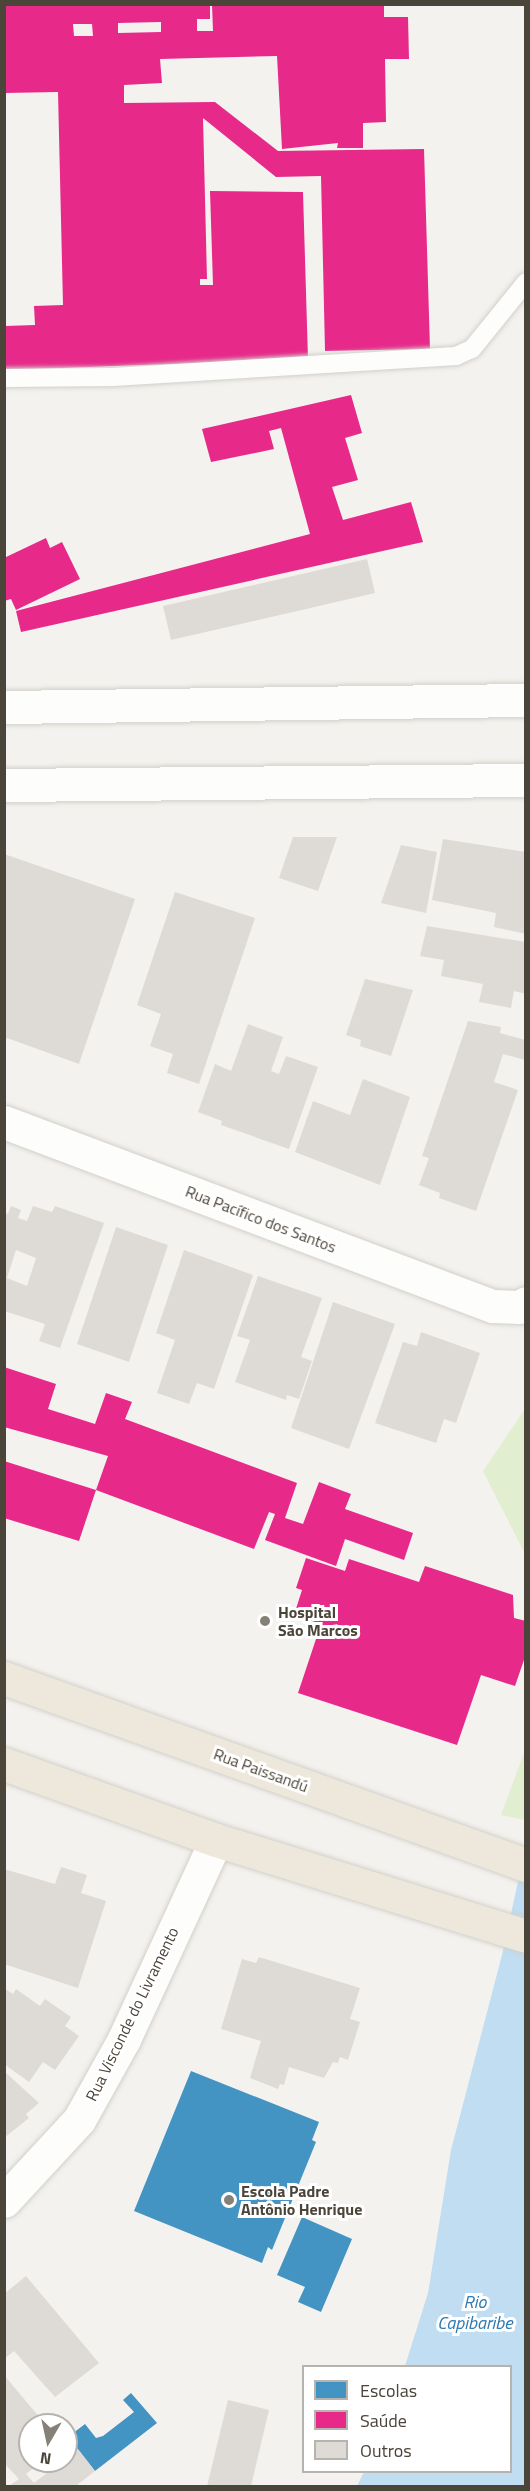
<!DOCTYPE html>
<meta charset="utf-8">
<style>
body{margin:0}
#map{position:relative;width:530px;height:2491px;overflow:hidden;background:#f4f2ee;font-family:"Titillium Web",sans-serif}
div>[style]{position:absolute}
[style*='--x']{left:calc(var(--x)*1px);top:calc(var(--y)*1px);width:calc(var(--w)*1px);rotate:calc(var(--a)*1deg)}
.green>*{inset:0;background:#e1eecf}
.water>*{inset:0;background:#c0ddf1}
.schools>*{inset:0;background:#4393c3}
.health>*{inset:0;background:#e7298a}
.building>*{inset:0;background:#dedbd6}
.roads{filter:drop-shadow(0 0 2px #d2d0cb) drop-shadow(0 0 2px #d2d0cb)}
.lane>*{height:18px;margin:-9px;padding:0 9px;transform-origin:9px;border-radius:9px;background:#fdfdfc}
.street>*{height:33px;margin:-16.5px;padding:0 16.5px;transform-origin:16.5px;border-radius:16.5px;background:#fdfdfc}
.highway>*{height:33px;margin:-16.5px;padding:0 16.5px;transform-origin:16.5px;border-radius:16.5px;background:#ede8db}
.dots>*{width:16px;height:16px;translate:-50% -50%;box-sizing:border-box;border:3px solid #fff;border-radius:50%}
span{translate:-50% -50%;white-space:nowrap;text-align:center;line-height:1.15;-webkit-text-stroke:6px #fff;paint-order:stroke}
.street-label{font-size:16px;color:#4b4439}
.poi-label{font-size:16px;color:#4b4439;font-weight:700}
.left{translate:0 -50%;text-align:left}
.water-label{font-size:18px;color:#2e7ab2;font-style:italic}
.frame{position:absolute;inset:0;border:6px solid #4b4439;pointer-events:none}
.legend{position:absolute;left:302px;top:2365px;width:210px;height:108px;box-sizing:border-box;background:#fff;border:2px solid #b7b4b0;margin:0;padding:8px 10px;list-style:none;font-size:18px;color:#4b4439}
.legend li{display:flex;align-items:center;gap:12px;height:30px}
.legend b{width:30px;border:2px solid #b7b4b0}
.north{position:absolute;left:18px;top:2413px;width:60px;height:60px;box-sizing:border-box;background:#fff;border:2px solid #b7b4b0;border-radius:50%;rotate:189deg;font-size:16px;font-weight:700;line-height:24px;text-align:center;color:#4b4439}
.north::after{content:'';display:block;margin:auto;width:21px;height:27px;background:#868178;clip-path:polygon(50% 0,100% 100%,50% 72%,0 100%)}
</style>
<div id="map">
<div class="green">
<i style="clip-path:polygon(525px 1409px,525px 1554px,483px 1471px)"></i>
<i style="clip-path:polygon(525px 1750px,526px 1820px,525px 1820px,501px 1815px)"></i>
</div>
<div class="water">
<i style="clip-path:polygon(525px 1850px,525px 2486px,357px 2486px,364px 2472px,510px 2472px,510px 2366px,405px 2366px,428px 2293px,451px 2150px,502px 1955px)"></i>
</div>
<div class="schools">
<i style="clip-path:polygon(191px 2071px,319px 2122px,312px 2140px,316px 2142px,272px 2250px,268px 2247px,262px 2263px,134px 2211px)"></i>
<i style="clip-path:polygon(302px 2217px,352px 2239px,321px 2312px,298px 2302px,305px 2287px,277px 2275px)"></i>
<i style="clip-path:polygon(131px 2393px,157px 2423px,95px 2471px,68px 2437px,85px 2424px,96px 2438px,103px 2436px,134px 2412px,123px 2400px)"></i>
</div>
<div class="health">
<i style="clip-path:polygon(evenodd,4px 4px,210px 4px,210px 19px,197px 19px,197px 31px,213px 31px,212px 5px,384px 5px,384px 17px,408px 17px,409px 59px,385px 59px,386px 122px,363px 123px,363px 148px,337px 148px,338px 143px,282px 149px,277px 56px,160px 59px,162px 83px,124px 85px,124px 103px,215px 102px,278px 151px,424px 149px,430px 349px,325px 351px,321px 176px,276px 177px,203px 118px,207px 279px,200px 279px,200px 285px,213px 285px,210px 191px,303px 192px,308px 359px,5px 370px,5px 326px,35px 325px,34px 306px,63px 305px,58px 92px,4px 93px,4px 4px,161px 22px,161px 32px,118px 33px,118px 23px,161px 22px,4px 4px,73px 24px,92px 24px,93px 36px,74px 36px,73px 24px)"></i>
<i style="clip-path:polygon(351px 395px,362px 433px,345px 438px,358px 480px,332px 487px,343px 520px,411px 502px,423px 542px,21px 632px,16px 611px,310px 534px,281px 428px,269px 431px,274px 449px,211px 462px,202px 429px)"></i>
<i style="clip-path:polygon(46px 538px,50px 548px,62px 542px,80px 579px,16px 610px,11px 599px,4px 601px,4px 558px)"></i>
<i style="clip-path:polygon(4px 1367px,56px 1384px,48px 1409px,95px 1424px,106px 1393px,132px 1402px,125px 1419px,297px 1483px,285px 1518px,303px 1524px,319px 1482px,351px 1494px,345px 1509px,413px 1533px,404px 1560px,345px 1539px,336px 1566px,265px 1540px,275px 1514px,269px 1512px,254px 1549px,96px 1490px,108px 1456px,4px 1427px)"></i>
<i style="clip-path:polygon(4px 1461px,96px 1490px,79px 1541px,4px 1518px)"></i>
<i style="clip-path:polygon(306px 1558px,345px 1571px,349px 1559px,419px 1582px,425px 1566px,513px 1595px,514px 1618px,526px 1621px,526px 1654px,515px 1686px,481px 1675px,457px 1745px,298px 1693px,321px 1624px,294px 1615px,302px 1590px,296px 1588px)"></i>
</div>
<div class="building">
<i style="clip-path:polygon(367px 559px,375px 593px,171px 640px,163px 606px)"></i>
<i style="clip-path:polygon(293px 837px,337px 837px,318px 891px,279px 878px)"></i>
<i style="clip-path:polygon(443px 839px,526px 852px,526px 934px,494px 927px,496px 913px,432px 900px)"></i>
<i style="clip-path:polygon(401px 845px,437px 852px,426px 913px,381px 903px)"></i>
<i style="clip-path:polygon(4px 854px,135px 899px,79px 1064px,7px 1038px,4px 1041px)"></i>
<i style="clip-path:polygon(175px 892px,255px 918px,199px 1084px,167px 1073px,173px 1054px,150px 1046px,161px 1014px,137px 1005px)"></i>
<i style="clip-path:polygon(427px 926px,526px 942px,526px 994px,514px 991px,511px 1008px,479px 1002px,483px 984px,441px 976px,444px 960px,420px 956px)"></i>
<i style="clip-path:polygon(365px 979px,413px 990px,391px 1056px,360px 1046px,361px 1040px,346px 1035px)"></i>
<i style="clip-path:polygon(468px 1021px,501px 1027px,500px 1033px,526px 1040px,525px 1060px,503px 1054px,494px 1082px,518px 1090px,476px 1211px,439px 1198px,440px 1193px,419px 1185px,429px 1158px,422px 1156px)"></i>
<i style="clip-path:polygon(248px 1024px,283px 1037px,271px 1071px,279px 1074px,286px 1056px,318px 1067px,289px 1149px,221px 1125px,222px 1121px,198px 1112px,215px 1064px,231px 1071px)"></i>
<i style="clip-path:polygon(363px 1079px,410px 1097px,380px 1185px,295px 1152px,313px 1101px,350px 1115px)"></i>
<i style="clip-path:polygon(evenodd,11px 1206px,21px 1210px,18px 1218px,27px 1221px,33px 1206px,52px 1212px,55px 1206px,104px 1223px,60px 1348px,39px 1341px,45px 1324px,4px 1311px,4px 1212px,8px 1214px,11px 1206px,16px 1250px,36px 1258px,27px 1286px,7px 1278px,16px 1250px)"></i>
<i style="clip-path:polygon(116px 1227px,168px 1245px,129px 1362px,77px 1344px)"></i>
<i style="clip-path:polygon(184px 1250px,253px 1275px,214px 1389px,197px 1383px,189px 1404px,157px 1393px,175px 1340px,156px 1333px)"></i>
<i style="clip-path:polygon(258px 1276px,322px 1298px,301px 1357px,312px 1361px,299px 1399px,287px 1395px,286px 1400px,235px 1382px,250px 1340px,237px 1336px)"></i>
<i style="clip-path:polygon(333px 1302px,395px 1324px,349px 1449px,291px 1428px)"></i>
<i style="clip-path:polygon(421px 1332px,480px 1353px,456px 1423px,444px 1419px,436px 1443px,375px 1423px,403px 1342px,417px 1346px)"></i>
<i style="clip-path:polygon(61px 1867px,87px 1875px,81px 1893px,106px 1901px,78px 1988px,4px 1964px,4px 1869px,55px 1884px)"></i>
<i style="clip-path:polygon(259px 1957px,360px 1988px,350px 2019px,360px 2022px,348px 2060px,340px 2057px,338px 2063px,333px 2062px,324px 2078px,289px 2067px,284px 2085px,280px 2084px,278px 2089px,250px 2078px,261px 2041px,221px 2029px,242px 1959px,256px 1963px)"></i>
<i style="clip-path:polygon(4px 1988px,13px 1994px,16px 1989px,40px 2006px,45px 1999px,71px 2017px,65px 2026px,79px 2036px,55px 2070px,43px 2062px,29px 2082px,4px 2064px)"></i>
<i style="clip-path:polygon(4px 2071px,39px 2103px,26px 2114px,29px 2118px,4px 2138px)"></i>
<i style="clip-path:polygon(26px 2276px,99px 2363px,55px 2397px,14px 2351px,4px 2359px,4px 2294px)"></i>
<i style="clip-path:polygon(4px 2375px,46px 2425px,30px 2425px,30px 2461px,42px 2461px,26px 2474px,34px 2483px,78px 2449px,95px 2471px,76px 2486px,9px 2486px,19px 2479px,4px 2463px)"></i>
<i style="clip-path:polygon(228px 2400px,269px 2410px,251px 2486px,207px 2486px)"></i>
</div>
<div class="roads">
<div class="lane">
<i style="--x:4;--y:378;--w:109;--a:-0.5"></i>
<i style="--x:113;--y:377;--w:344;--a:-3.5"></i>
<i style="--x:456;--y:356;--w:17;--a:-24"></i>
<i style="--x:472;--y:349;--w:86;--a:-51.1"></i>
</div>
<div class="street">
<i style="--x:4;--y:707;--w:522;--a:-0.77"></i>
<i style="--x:4;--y:785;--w:522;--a:-0.55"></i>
<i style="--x:4;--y:1122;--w:522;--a:20.66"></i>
<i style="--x:492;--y:1306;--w:27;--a:2"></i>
<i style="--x:519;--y:1307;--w:8;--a:-30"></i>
<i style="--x:4;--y:2201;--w:110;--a:-47.2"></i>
<i style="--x:79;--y:2120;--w:93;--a:-60.9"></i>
<i style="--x:124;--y:2039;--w:219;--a:-65.2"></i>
</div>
<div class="highway">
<i style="--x:4;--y:1678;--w:554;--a:19.71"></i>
<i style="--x:4;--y:1764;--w:225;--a:19.7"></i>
<i style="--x:216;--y:1840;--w:325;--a:17.2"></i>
</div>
</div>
<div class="dots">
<i style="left:265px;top:1621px;background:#868178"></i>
<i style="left:229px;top:2200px;background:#868178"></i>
</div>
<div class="street-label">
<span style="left:261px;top:1219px;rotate:21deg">Rua Pacífico dos Santos</span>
<span style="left:261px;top:1770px;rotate:20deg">Rua Paissandú</span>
<span style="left:132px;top:2014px;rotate:-64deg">Rua Visconde do Livramento</span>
</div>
<div class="poi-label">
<span class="left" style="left:278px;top:1621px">Hospital<br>São Marcos</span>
<span class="left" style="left:241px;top:2200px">Escola Padre<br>Antônio Henrique</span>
</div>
<div class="water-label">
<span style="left:475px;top:2313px">Rio<br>Capibaribe</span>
</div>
<div class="frame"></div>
<ul class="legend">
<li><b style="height:16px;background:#4393c3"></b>Escolas</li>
<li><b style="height:16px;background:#e7298a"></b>Saúde</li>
<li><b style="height:16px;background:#dedbd6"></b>Outros</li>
</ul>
<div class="north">N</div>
</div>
